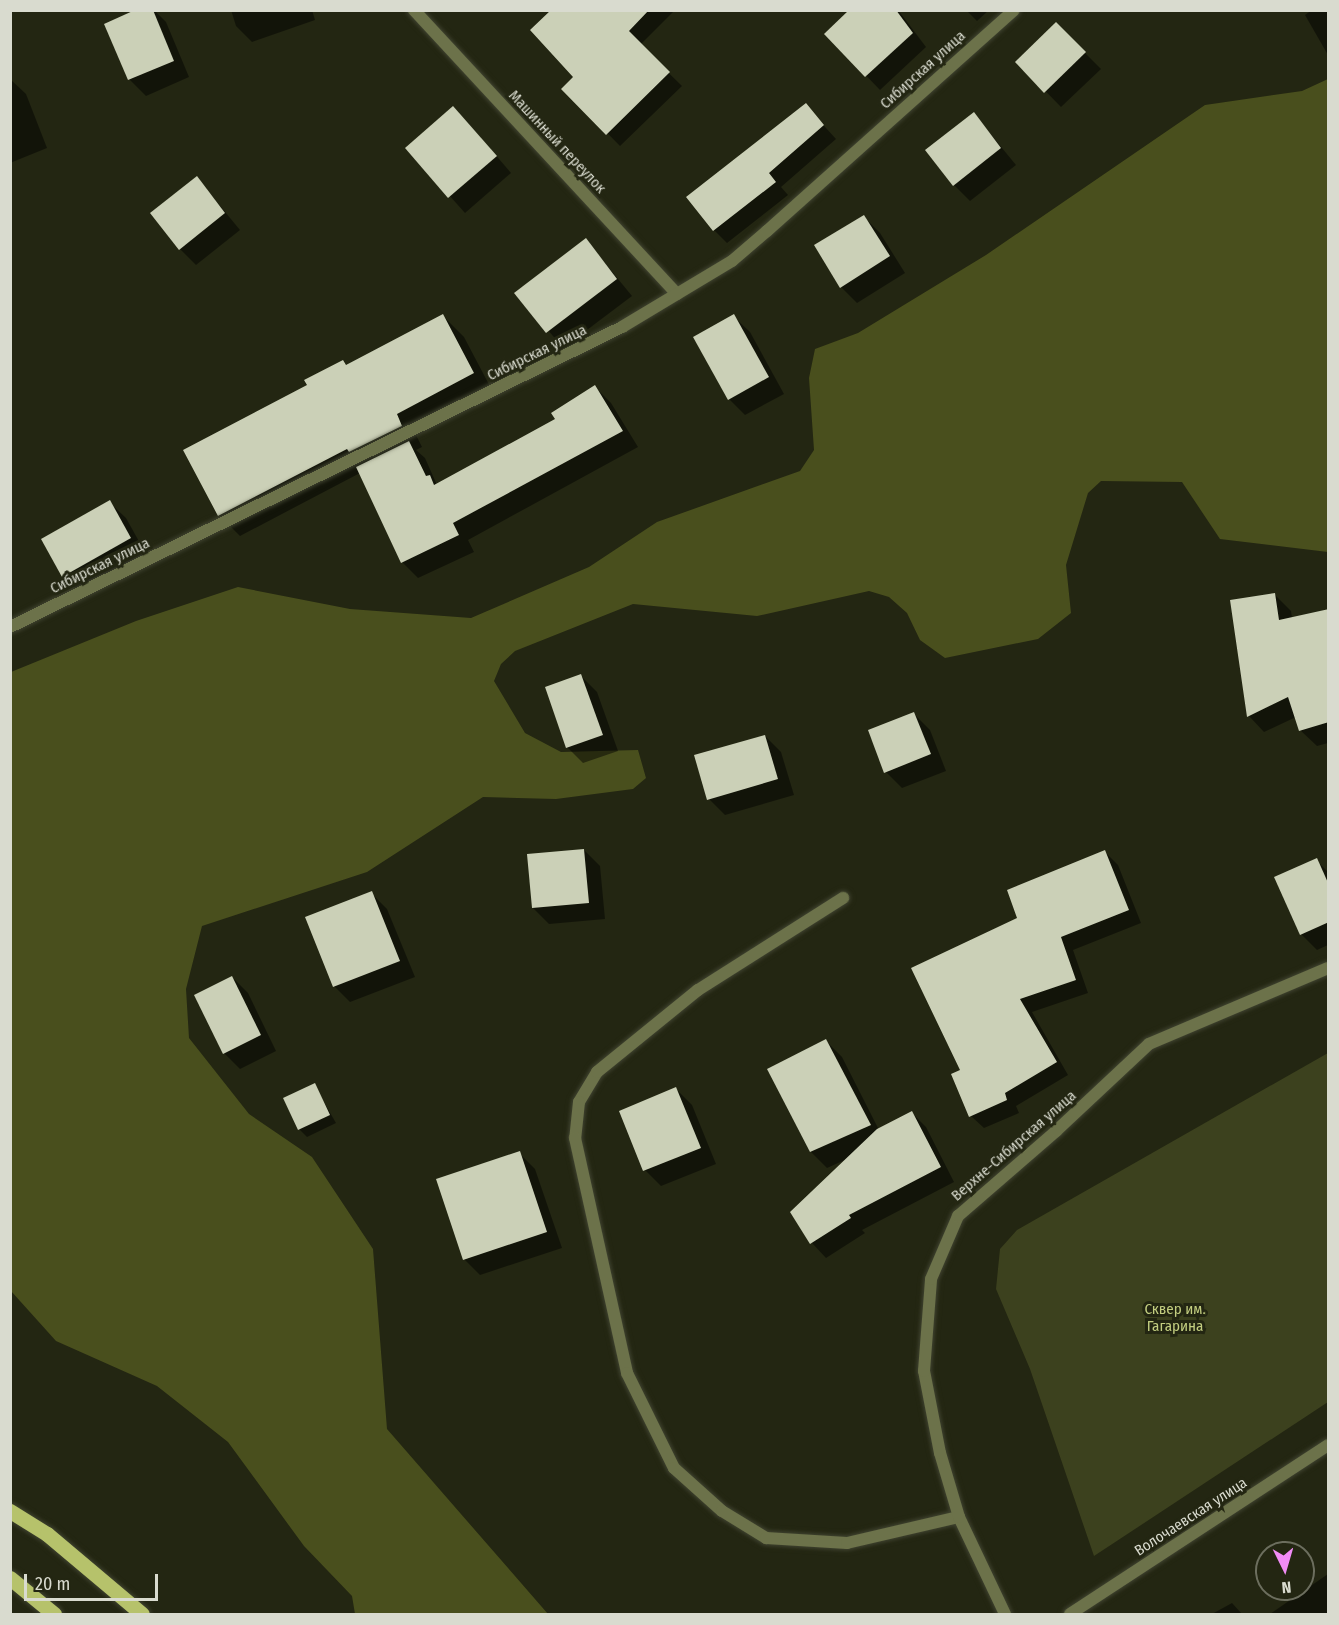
<!DOCTYPE html>
<meta charset="utf-8">
<style>
body{margin:0}
#map{position:relative;width:1339px;height:1625px;overflow:hidden;background:#232612;font-family:"Fira Sans Condensed",sans-serif}
div>[style]{position:absolute}
[style*='--x']{left:calc(var(--x)*1px);top:calc(var(--y)*1px);width:calc(var(--w)*1px);rotate:calc(var(--a)*1deg)}
.green>*{inset:0;background:#3c411e}
.forest>*{inset:0;background:#494f1d}
.shadow>*{inset:0;background:#0007}
.building>*{inset:0;background:#cbd0b7}
.roads{filter:drop-shadow(0 0 2px #404330) drop-shadow(0 0 2px #404330)}
.lane>*{height:12px;margin:-6px;padding:0 6px;transform-origin:6px;border-radius:6px;background:#6c724a}
.street>*{height:12px;margin:-6px;padding:0 6px;transform-origin:6px;border-radius:6px;background:#6c724a}
.primary>*{height:15px;margin:-7.5px;padding:0 7.5px;transform-origin:7.5px;border-radius:7.5px;background:#b6c26b}
span{translate:-50% -50%;white-space:nowrap;text-align:center;line-height:1.15;-webkit-text-stroke:6px #232612;paint-order:stroke}
.street-label{font-size:15px;color:#d9dbcf}
.park-label{font-size:15px;color:#c3ce80}
.frame{position:absolute;inset:0;border:12px solid #d9dbcf;pointer-events:none}
.north{position:absolute;left:1255px;top:1541px;width:60px;height:60px;box-sizing:border-box;background:#232612;border:2px solid #6c6e5e;border-radius:50%;rotate:175deg;font-size:16px;font-weight:700;line-height:24px;text-align:center;color:#d9dbcf}
.north::after{content:'';display:block;margin:auto;width:21px;height:27px;background:#f08bf5;clip-path:polygon(50% 0,100% 100%,50% 72%,0 100%)}
.scale{position:absolute;left:24px;top:1574px;width:134px;height:27px;box-sizing:border-box;border:3px solid #d9dbcf;border-top:0;padding-left:8px;font-size:18px;line-height:21px;white-space:nowrap;color:#d9dbcf;-webkit-text-stroke:4px #232612;paint-order:stroke}
</style>
<div id="map">
<div class="green">
<i style="clip-path:polygon(1328px 1053px,1328px 1402px,1094px 1556px,1030px 1369px,996px 1289px,1000px 1249px,1017px 1230px)"></i>
</div>
<div class="forest">
<i style="clip-path:polygon(1328px 79px,1328px 552px,1220px 539px,1182px 482px,1101px 481px,1088px 493px,1066px 565px,1071px 613px,1038px 639px,945px 658px,920px 640px,907px 613px,889px 597px,869px 591px,757px 616px,633px 604px,515px 651px,501px 664px,494px 681px,525px 733px,561px 752px,638px 750px,646px 778px,633px 789px,556px 799px,483px 797px,367px 872px,202px 926px,186px 989px,189px 1038px,249px 1114px,312px 1157px,373px 1249px,387px 1429px,548px 1614px,355px 1614px,352px 1596px,304px 1546px,228px 1442px,157px 1386px,56px 1341px,11px 1291px,11px 672px,136px 621px,238px 587px,350px 609px,471px 618px,589px 567px,657px 522px,800px 471px,814px 450px,809px 378px,815px 349px,858px 333px,986px 255px,1205px 105px,1302px 91px)"></i>
</div>
<div class="shadow">
<i style="clip-path:polygon(139px 10px,154px 10px,166px 22px,189px 77px,146px 96px,130px 80px,106px 25px)"></i>
<i style="clip-path:polygon(231px 10px,312px 10px,315px 20px,252px 42px,236px 26px)"></i>
<i style="clip-path:polygon(591px 10px,675px 10px,640px 45px,682px 86px,620px 146px,564px 89px,575px 77px)"></i>
<i style="clip-path:polygon(857px 10px,898px 10px,926px 47px,880px 90px,826px 34px)"></i>
<i style="clip-path:polygon(966px 10px,989px 10px,977px 21px)"></i>
<i style="clip-path:polygon(1312px 10px,1328px 10px,1328px 55px,1305px 15px)"></i>
<i style="clip-path:polygon(1056px 24px,1101px 69px,1061px 107px,1017px 62px)"></i>
<i style="clip-path:polygon(10px 79px,26px 94px,47px 148px,10px 163px)"></i>
<i style="clip-path:polygon(805px 105px,836px 139px,781px 187px,788px 195px,727px 243px,714px 230px)"></i>
<i style="clip-path:polygon(974px 114px,1016px 165px,970px 201px,954px 185px)"></i>
<i style="clip-path:polygon(469px 124px,511px 173px,465px 213px,407px 148px)"></i>
<i style="clip-path:polygon(197px 178px,240px 230px,196px 265px,180px 249px)"></i>
<i style="clip-path:polygon(864px 217px,880px 233px,905px 273px,857px 303px,841px 287px)"></i>
<i style="clip-path:polygon(586px 240px,632px 296px,563px 348px,517px 293px)"></i>
<i style="clip-path:polygon(443px 316px,464px 337px,494px 394px,416px 435px,422px 447px,416px 450px,425px 458px,437px 485px,557px 420px,595px 387px,611px 403px,638px 447px,468px 540px,474px 552px,418px 578px,402px 562px,360px 473px,240px 536px,219px 515px,347px 366px)"></i>
<i style="clip-path:polygon(733px 316px,750px 332px,784px 394px,745px 415px,729px 399px)"></i>
<i style="clip-path:polygon(109px 502px,126px 518px,146px 554px,79px 592px,63px 576px)"></i>
<i style="clip-path:polygon(1275px 595px,1291px 611px,1292px 618px,1328px 611px,1328px 743px,1317px 746px,1300px 730px,1296px 717px,1264px 732px,1249px 716px,1231px 602px)"></i>
<i style="clip-path:polygon(581px 676px,597px 692px,618px 751px,583px 763px,567px 747px)"></i>
<i style="clip-path:polygon(914px 714px,930px 730px,946px 771px,902px 788px,886px 772px)"></i>
<i style="clip-path:polygon(765px 736px,781px 752px,794px 795px,725px 815px,709px 799px)"></i>
<i style="clip-path:polygon(584px 850px,600px 866px,605px 919px,549px 924px,533px 908px)"></i>
<i style="clip-path:polygon(1105px 852px,1118px 865px,1141px 923px,1073px 950px,1088px 993px,1032px 1012px,1068px 1075px,1016px 1106px,1019px 1113px,984px 1128px,971px 1116px,962px 1071px,1019px 919px)"></i>
<i style="clip-path:polygon(1316px 860px,1328px 872px,1328px 945px,1317px 950px,1301px 934px)"></i>
<i style="clip-path:polygon(371px 893px,387px 909px,415px 977px,350px 1002px,334px 986px)"></i>
<i style="clip-path:polygon(232px 977px,248px 993px,276px 1051px,240px 1069px,224px 1053px)"></i>
<i style="clip-path:polygon(826px 1041px,842px 1057px,879px 1130px,912px 1113px,926px 1127px,954px 1182px,862px 1230px,865px 1233px,826px 1258px,812px 1243px,792px 1212px,847px 1159px,827px 1168px,811px 1152px,769px 1070px)"></i>
<i style="clip-path:polygon(314px 1085px,336px 1123px,307px 1137px,299px 1129px)"></i>
<i style="clip-path:polygon(676px 1089px,692px 1105px,716px 1164px,661px 1186px,645px 1170px)"></i>
<i style="clip-path:polygon(519px 1153px,535px 1169px,562px 1248px,480px 1275px,464px 1259px)"></i>
<i style="clip-path:polygon(1328px 1574px,1328px 1614px,1270px 1614px)"></i>
<i style="clip-path:polygon(1232px 1603px,1242px 1614px,1212px 1614px)"></i>
</div>
<div class="building">
<i style="clip-path:polygon(135px 10px,153px 10px,174px 61px,128px 80px,104px 24px)"></i>
<i style="clip-path:polygon(551px 10px,649px 10px,629px 31px,670px 72px,606px 135px,561px 89px,573px 77px,530px 30px)"></i>
<i style="clip-path:polygon(849px 10px,896px 10px,913px 33px,865px 77px,824px 34px)"></i>
<i style="clip-path:polygon(1056px 22px,1086px 52px,1044px 93px,1015px 62px)"></i>
<i style="clip-path:polygon(806px 103px,824px 125px,769px 173px,776px 182px,713px 231px,686px 197px)"></i>
<i style="clip-path:polygon(453px 106px,497px 156px,448px 198px,405px 148px)"></i>
<i style="clip-path:polygon(974px 112px,1001px 148px,953px 186px,925px 150px)"></i>
<i style="clip-path:polygon(197px 176px,225px 213px,179px 250px,150px 213px)"></i>
<i style="clip-path:polygon(864px 215px,890px 256px,840px 288px,814px 245px)"></i>
<i style="clip-path:polygon(586px 238px,617px 279px,546px 333px,514px 293px)"></i>
<i style="clip-path:polygon(443px 314px,474px 373px,397px 414px,402px 426px,349px 452px,347px 449px,218px 516px,183px 450px,307px 385px,304px 380px,343px 360px,346px 365px)"></i>
<i style="clip-path:polygon(734px 314px,769px 377px,728px 400px,693px 337px)"></i>
<i style="clip-path:polygon(595px 385px,623px 431px,453px 523px,459px 535px,401px 563px,356px 467px,409px 441px,426px 476px,430px 475px,434px 485px,555px 419px,551px 413px)"></i>
<i style="clip-path:polygon(110px 500px,131px 538px,62px 577px,41px 539px)"></i>
<i style="clip-path:polygon(1275px 593px,1279px 620px,1329px 609px,1329px 722px,1299px 731px,1288px 697px,1247px 717px,1230px 600px)"></i>
<i style="clip-path:polygon(581px 674px,603px 735px,566px 748px,545px 687px)"></i>
<i style="clip-path:polygon(914px 712px,931px 754px,884px 773px,868px 730px)"></i>
<i style="clip-path:polygon(765px 735px,778px 779px,707px 800px,694px 755px)"></i>
<i style="clip-path:polygon(584px 849px,589px 903px,532px 908px,527px 854px)"></i>
<i style="clip-path:polygon(1105px 850px,1129px 910px,1061px 937px,1076px 980px,1020px 999px,1057px 1062px,1005px 1093px,1007px 1100px,969px 1117px,951px 1074px,960px 1070px,911px 968px,1017px 918px,1007px 890px)"></i>
<i style="clip-path:polygon(1317px 858px,1329px 885px,1329px 922px,1300px 935px,1274px 877px)"></i>
<i style="clip-path:polygon(372px 891px,400px 961px,333px 987px,305px 917px)"></i>
<i style="clip-path:polygon(232px 976px,261px 1035px,223px 1054px,194px 995px)"></i>
<i style="clip-path:polygon(826px 1039px,871px 1125px,810px 1152px,767px 1069px)"></i>
<i style="clip-path:polygon(315px 1083px,330px 1115px,298px 1130px,283px 1098px)"></i>
<i style="clip-path:polygon(676px 1087px,701px 1148px,643px 1171px,619px 1111px)"></i>
<i style="clip-path:polygon(912px 1111px,941px 1167px,849px 1215px,851px 1218px,810px 1244px,790px 1212px,877px 1129px)"></i>
<i style="clip-path:polygon(520px 1151px,547px 1232px,463px 1260px,436px 1179px)"></i>
</div>
<div class="roads">
<div class="lane">
<i style="--x:579;--y:1102;--w:35;--a:-59"></i>
<i style="--x:597;--y:1072;--w:130;--a:-39.1"></i>
<i style="--x:698;--y:990;--w:172;--a:-32.4"></i>
</div>
<div class="street">
<i style="--x:414;--y:10;--w:387;--a:47.2"></i>
<i style="--x:10;--y:627;--w:682;--a:-26.11"></i>
<i style="--x:622;--y:327;--w:128;--a:-31"></i>
<i style="--x:732;--y:261;--w:46;--a:-40.6"></i>
<i style="--x:767;--y:231;--w:331;--a:-41.8"></i>
<i style="--x:579;--y:1102;--w:36;--a:96"></i>
<i style="--x:575;--y:1138;--w:241;--a:77.5"></i>
<i style="--x:627;--y:1373;--w:106;--a:63.7"></i>
<i style="--x:674;--y:1468;--w:64;--a:41.9"></i>
<i style="--x:722;--y:1511;--w:52;--a:31.5"></i>
<i style="--x:766;--y:1538;--w:81;--a:3.5"></i>
<i style="--x:847;--y:1543;--w:115;--a:-13.1"></i>
<i style="--x:1005;--y:1614;--w:107;--a:-115.4"></i>
<i style="--x:959;--y:1517;--w:67;--a:-106.5"></i>
<i style="--x:940;--y:1453;--w:84;--a:-101"></i>
<i style="--x:924;--y:1371;--w:92;--a:-85.6"></i>
<i style="--x:931;--y:1279;--w:69;--a:-66.8"></i>
<i style="--x:958;--y:1216;--w:130;--a:-40.9"></i>
<i style="--x:1056;--y:1131;--w:127;--a:-43.1"></i>
<i style="--x:1149;--y:1044;--w:194;--a:-23"></i>
<i style="--x:1070;--y:1614;--w:308;--a:-33.2"></i>
</div>
<div class="primary">
<i style="--x:10;--y:1511;--w:44;--a:31.9"></i>
<i style="--x:47;--y:1534;--w:124;--a:40.1"></i>
<i style="--x:10;--y:1578;--w:57;--a:39.3"></i>
</div>
</div>
<div class="street-label">
<span style="left:923px;top:70px;rotate:-42deg">Сибирская улица</span>
<span style="left:557px;top:142px;rotate:47deg">Машинный переулок</span>
<span style="left:537px;top:353px;rotate:-26deg">Сибирская улица</span>
<span style="left:100px;top:566px;rotate:-26deg">Сибирская улица</span>
<span style="left:1014px;top:1146px;rotate:-41deg">Верхне-Сибирская улица</span>
<span style="left:1191px;top:1517px;rotate:-33deg">Волочаевская улица</span>
</div>
<div class="park-label">
<span style="left:1175px;top:1318px">Сквер им.<br>Гагарина</span>
</div>
<div class="frame"></div>
<div class="north">N</div>
<div class="scale">20 m</div>
</div>
